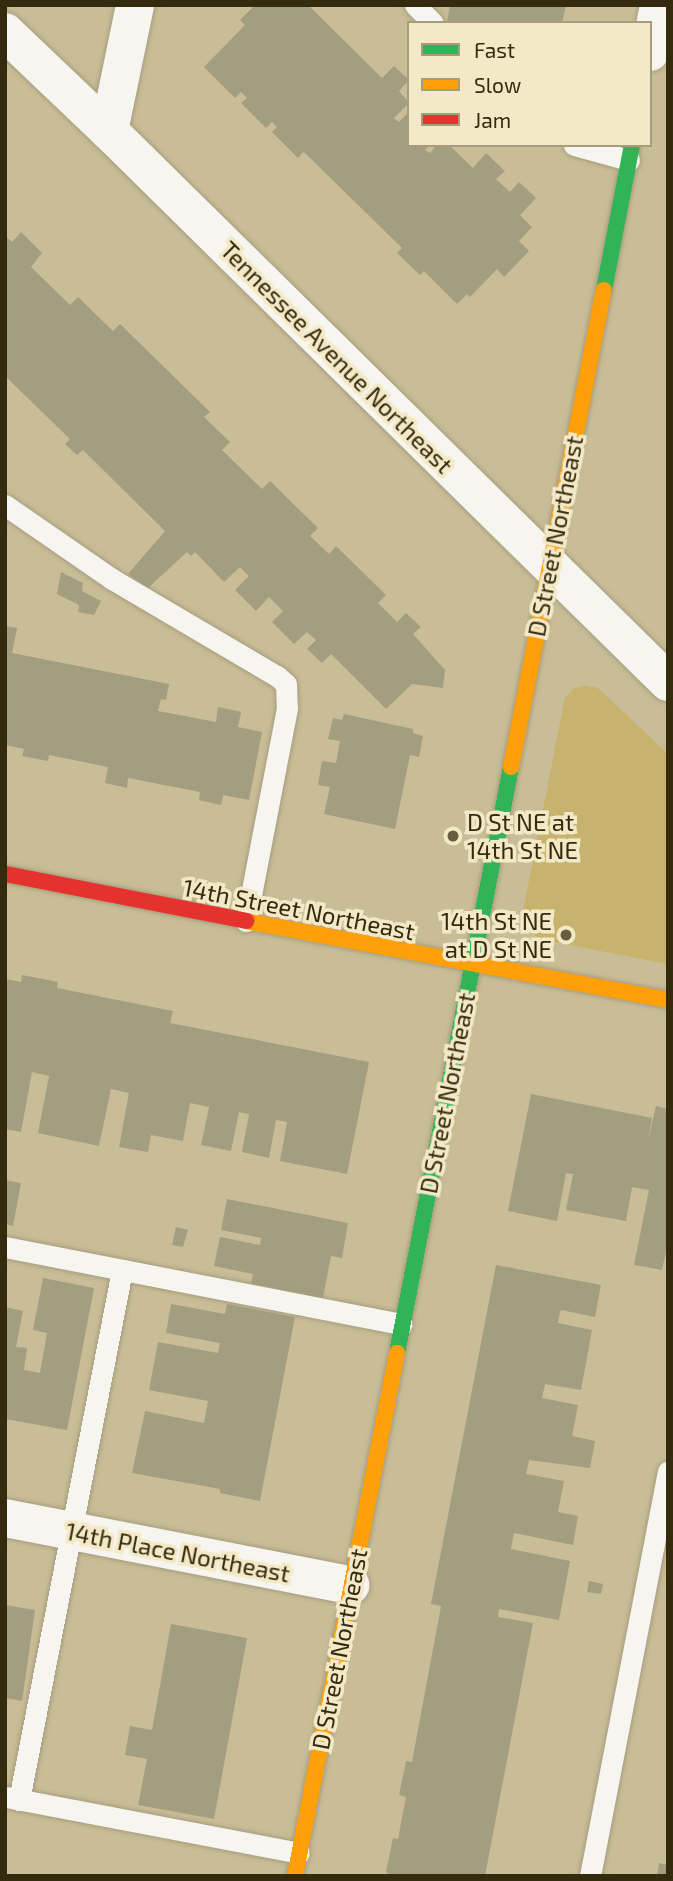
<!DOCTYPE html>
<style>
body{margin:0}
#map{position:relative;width:673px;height:1881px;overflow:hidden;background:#c9bd97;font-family:"Exo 2",sans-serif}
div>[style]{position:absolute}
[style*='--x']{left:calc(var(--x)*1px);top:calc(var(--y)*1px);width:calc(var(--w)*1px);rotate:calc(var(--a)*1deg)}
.green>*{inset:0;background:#c7b36e}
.building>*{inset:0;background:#a29e7f}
.roads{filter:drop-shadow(0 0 2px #a69d7f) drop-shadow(0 0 2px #a69d7f)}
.lane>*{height:21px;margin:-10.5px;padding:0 10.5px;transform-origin:10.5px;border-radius:10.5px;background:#f7f5ef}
.street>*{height:38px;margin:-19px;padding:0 19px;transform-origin:19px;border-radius:19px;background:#f7f5ef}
.fast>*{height:16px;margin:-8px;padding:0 8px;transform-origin:8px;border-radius:8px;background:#30b455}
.slow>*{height:16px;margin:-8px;padding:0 8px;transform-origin:8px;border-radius:8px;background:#ff9f0a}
.jam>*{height:16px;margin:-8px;padding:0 8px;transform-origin:8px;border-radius:8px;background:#e5322d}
.dots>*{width:19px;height:19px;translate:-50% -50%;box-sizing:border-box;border:4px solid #f3e9c7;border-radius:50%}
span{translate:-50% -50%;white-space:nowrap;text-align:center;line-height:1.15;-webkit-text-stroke:7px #f3e9c7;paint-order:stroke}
.street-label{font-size:24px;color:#342b0f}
.poi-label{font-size:24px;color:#342b0f}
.left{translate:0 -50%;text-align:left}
.right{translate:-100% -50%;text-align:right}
.frame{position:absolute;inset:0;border:7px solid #342b0f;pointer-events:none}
.legend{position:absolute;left:407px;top:21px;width:245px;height:126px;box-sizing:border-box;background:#f3e9c7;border:2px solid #a79d7d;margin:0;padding:9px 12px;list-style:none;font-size:21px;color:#342b0f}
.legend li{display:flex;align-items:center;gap:14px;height:35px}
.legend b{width:35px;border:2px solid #a79d7d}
</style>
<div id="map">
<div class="green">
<i style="clip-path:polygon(584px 685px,598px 688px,668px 754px,668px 964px,538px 939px,524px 924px,523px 910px,565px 698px,573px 689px)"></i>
</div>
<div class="building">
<i style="clip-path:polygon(255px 5px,308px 5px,382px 78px,394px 66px,409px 80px,399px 91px,409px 103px,394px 118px,399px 122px,409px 112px,409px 145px,430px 145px,425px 150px,430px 153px,437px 145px,449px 145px,473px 168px,486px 153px,505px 171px,496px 179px,510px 192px,519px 182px,536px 198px,520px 215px,532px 227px,519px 241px,529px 251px,504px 277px,497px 269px,470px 297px,467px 294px,457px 304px,424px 271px,420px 275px,397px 253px,402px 248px,306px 154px,303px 152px,298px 158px,272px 132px,277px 127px,272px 122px,266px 128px,241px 103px,247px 98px,241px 92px,235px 98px,204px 67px,245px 25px,240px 20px)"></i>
<i style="clip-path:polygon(450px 5px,566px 5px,562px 23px,447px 23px)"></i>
<i style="clip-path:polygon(21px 232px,42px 253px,31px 267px,70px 305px,78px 297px,113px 331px,120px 324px,210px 412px,204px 417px,230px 442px,222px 450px,262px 489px,270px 481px,318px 528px,310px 536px,329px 554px,336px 546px,386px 595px,378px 603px,397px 622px,406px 613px,421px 627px,413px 634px,445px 670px,443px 688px,412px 684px,386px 709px,331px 654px,322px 663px,307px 649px,316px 640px,307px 632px,294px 644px,272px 622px,283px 611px,269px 597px,256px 611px,235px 590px,249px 576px,240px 567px,224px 582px,195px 552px,191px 556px,187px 552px,148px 588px,128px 574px,165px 531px,83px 450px,77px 455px,65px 444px,70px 439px,5px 376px,5px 236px,12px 242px)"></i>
<i style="clip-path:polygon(61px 572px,83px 583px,82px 591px,101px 601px,94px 615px,78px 612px,79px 605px,57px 594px)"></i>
<i style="clip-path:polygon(5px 626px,17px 628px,12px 653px,169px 684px,166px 700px,161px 699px,158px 711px,216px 722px,218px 707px,241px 712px,238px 727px,262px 732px,249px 800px,223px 795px,221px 805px,199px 800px,200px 792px,128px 778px,127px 788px,105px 783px,108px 767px,49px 755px,48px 761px,22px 756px,24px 749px,5px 745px)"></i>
<i style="clip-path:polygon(344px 714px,413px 729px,413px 733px,423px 736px,419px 757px,410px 755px,395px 829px,324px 814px,330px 787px,318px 785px,322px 761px,336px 763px,340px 741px,328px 739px,333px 718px,342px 720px)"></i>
<i style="clip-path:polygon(22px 975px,58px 982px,57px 988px,173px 1011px,170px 1023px,369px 1062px,347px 1174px,280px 1161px,287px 1122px,276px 1120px,269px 1158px,242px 1152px,249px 1114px,239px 1112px,231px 1151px,201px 1145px,209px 1107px,190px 1103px,183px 1141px,151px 1135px,148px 1152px,119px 1147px,129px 1093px,111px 1089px,99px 1146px,38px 1133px,49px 1076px,32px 1072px,21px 1132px,5px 1129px,5px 979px,21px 982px)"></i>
<i style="clip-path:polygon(531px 1094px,652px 1118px,648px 1141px,656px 1106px,668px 1109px,668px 1242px,662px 1270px,634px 1265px,649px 1190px,632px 1187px,626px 1221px,566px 1210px,573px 1174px,566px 1173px,557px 1221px,508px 1211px)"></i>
<i style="clip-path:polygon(5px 1180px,21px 1183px,13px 1226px,5px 1224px)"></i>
<i style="clip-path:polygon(227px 1199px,348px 1223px,342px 1258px,331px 1256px,323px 1298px,251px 1284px,253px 1274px,214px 1266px,220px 1237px,260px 1245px,261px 1238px,221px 1230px)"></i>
<i style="clip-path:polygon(176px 1227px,188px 1230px,183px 1247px,172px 1245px)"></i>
<i style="clip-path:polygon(496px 1265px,601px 1285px,595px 1317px,561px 1310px,559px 1316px,558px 1323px,592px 1330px,581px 1390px,545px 1384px,542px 1398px,578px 1405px,572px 1436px,595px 1441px,590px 1468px,529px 1460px,526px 1474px,564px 1481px,558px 1512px,578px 1516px,573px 1545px,514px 1533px,511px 1549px,570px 1561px,559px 1620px,499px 1609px,498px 1617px,533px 1623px,485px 1876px,392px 1876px,386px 1872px,393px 1838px,398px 1839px,406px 1797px,399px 1795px,406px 1761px,412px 1762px,441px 1606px,431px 1604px)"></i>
<i style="clip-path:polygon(43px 1278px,94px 1288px,67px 1430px,5px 1419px,5px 1307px,23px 1311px,16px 1347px,27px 1348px,24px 1370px,40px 1373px,47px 1333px,33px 1330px)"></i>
<i style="clip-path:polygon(171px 1304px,225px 1314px,227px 1304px,295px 1317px,260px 1501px,220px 1493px,220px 1489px,132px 1473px,145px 1411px,204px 1423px,208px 1401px,149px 1390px,158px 1342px,218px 1353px,220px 1343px,166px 1333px)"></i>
<i style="clip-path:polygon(589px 1581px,603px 1584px,601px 1594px,587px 1592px)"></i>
<i style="clip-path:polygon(5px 1605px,35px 1610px,22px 1701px,5px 1698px)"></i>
<i style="clip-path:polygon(171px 1624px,247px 1638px,214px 1819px,138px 1805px,147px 1759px,125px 1755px,130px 1726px,152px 1730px)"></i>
<i style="clip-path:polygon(659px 1863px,668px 1865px,668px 1876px,657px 1876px)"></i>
</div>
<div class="roads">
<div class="lane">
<i style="--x:415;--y:5;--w:25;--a:45"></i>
<i style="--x:574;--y:145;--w:57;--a:15.3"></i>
<i style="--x:5;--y:505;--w:130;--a:34.7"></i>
<i style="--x:112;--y:579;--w:191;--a:30.5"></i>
<i style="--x:277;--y:676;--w:12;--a:42"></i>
<i style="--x:286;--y:684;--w:24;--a:88"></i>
<i style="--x:287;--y:708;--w:217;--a:100.9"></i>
<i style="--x:5;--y:1247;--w:404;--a:11"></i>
<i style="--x:6;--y:1797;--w:298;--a:10.8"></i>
<i style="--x:19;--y:1800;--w:540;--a:-79"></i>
<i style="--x:590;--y:1876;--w:412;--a:-79.1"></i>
</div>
<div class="street">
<i style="--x:5;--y:32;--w:144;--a:43.6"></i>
<i style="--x:109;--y:131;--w:785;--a:44.59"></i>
<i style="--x:650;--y:52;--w:48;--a:-79.2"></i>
<i style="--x:109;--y:131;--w:129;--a:-78.3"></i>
<i style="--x:5;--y:1518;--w:352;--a:11"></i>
</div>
<div class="fast">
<i style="--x:604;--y:290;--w:148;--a:-79.1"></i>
<i style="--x:397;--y:1353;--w:597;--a:-78.99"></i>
</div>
<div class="slow">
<i style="--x:511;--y:767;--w:486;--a:-79"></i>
<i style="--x:246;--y:921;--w:429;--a:10.6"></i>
<i style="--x:295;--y:1876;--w:533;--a:-78.96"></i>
</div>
<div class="jam">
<i style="--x:5;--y:874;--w:246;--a:11"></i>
</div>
</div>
<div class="dots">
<i style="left:453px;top:836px;background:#685e3f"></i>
<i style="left:566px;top:935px;background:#685e3f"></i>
</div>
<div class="street-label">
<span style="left:337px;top:357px;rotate:45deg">Tennessee Avenue Northeast</span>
<span style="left:555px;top:536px;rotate:-79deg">D Street Northeast</span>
<span style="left:299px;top:909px;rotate:11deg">14th Street Northeast</span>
<span style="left:447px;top:1093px;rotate:-79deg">D Street Northeast</span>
<span style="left:178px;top:1552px;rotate:11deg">14th Place Northeast</span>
<span style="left:339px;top:1649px;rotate:-79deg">D Street Northeast</span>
</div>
<div class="poi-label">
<span class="left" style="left:467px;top:836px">D St NE at<br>14th St NE</span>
<span class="right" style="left:552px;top:935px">14th St NE<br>at D St NE</span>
</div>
<div class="frame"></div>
<ul class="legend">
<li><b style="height:9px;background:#30b455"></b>Fast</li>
<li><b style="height:9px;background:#ff9f0a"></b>Slow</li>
<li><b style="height:9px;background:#e5322d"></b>Jam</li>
</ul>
</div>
